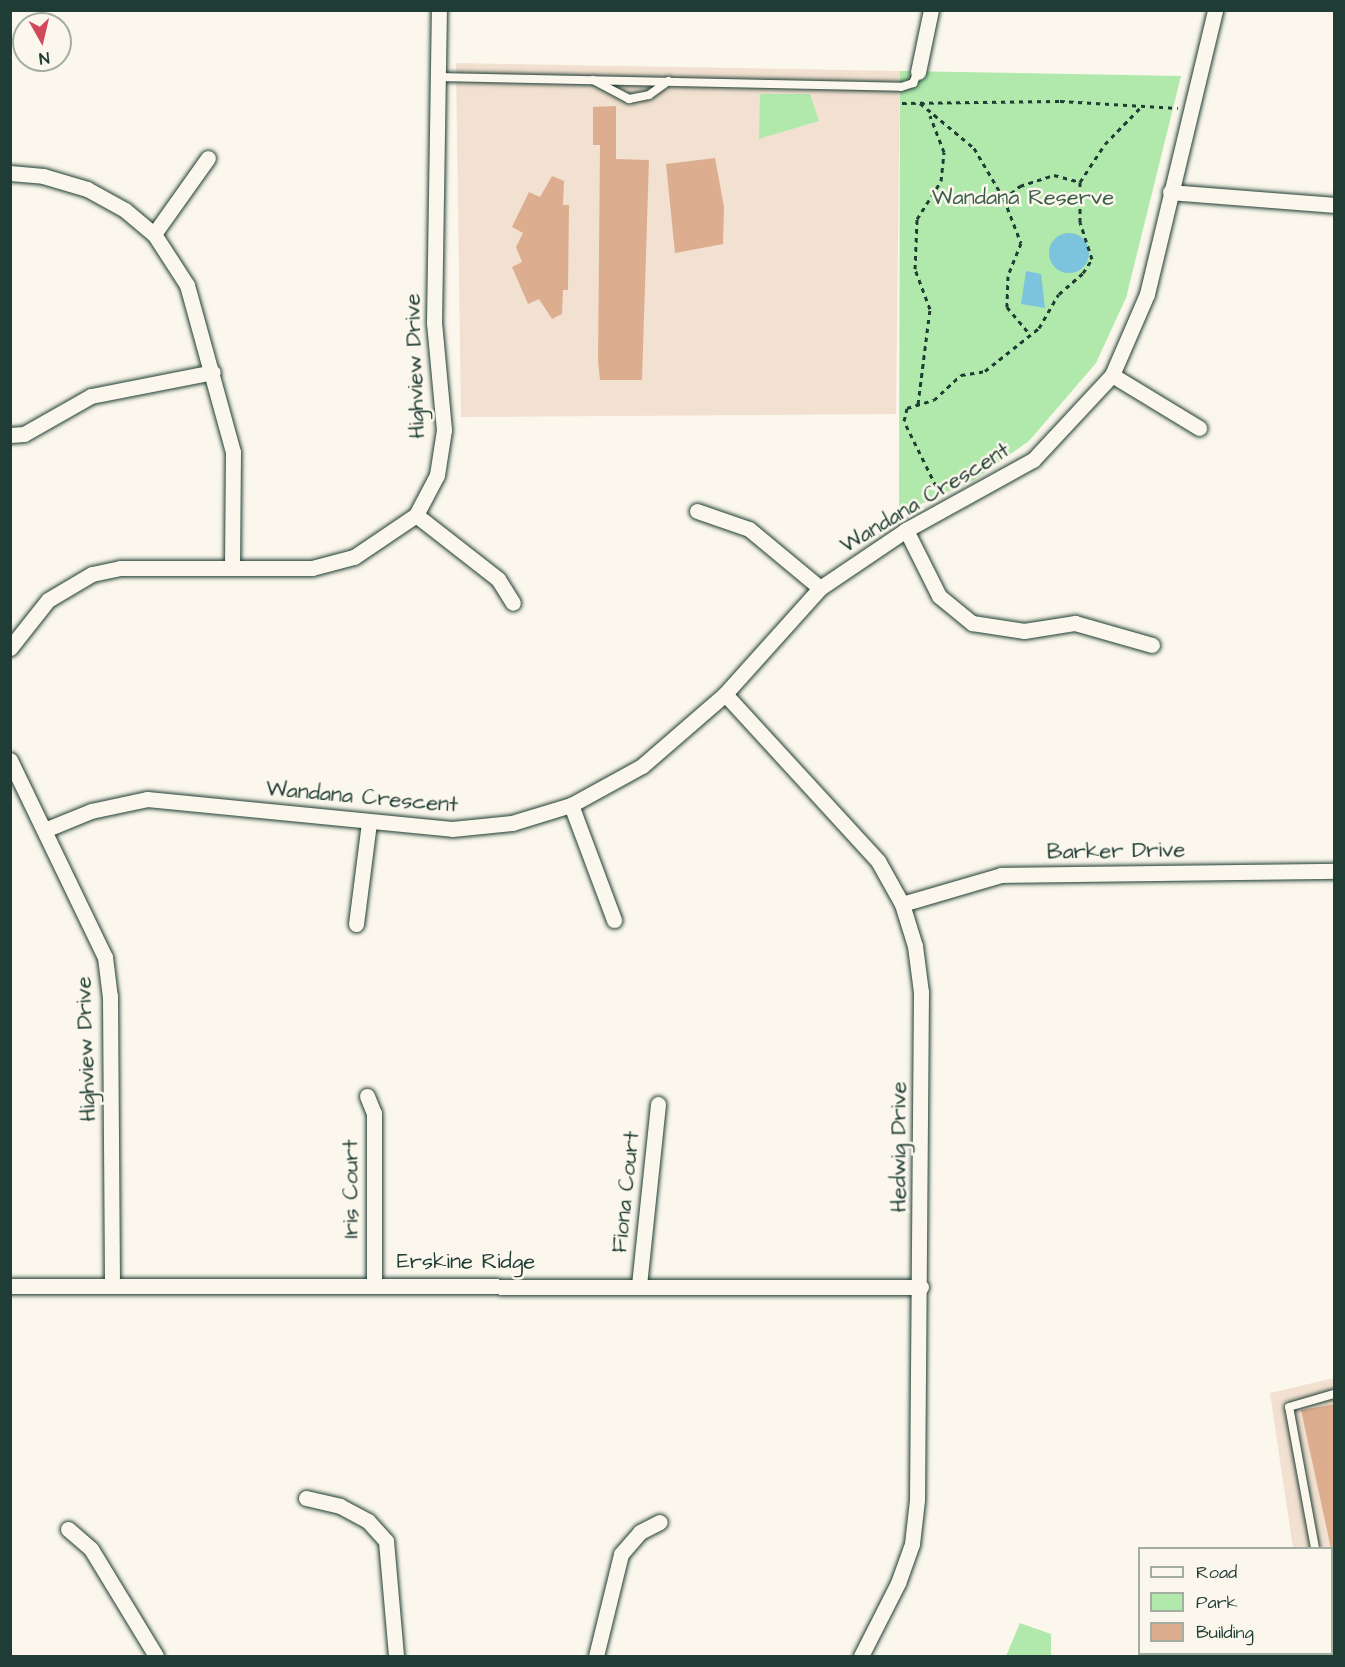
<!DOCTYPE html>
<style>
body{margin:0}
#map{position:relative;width:1345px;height:1667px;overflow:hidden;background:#fbf7ec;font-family:"Architects Daughter",sans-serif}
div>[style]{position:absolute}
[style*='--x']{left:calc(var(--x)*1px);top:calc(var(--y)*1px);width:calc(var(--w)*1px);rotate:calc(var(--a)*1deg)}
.built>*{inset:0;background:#f2e1d0}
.green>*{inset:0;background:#b1e9ad}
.water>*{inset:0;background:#7cc4dd}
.round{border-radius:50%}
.building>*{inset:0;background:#ddad8f}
.path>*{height:3px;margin-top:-1.5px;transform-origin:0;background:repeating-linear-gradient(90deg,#1f3d34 0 4.5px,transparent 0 9px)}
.roads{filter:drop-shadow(0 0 2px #1f3d34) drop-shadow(0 0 2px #1f3d34)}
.lane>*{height:8px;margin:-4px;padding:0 4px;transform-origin:4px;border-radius:4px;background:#fbf7ec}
.street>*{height:15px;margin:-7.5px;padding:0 7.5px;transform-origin:7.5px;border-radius:7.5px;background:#fbf7ec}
span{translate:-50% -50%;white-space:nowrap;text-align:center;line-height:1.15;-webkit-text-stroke:5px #fbf7ec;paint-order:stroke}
.park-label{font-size:22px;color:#3c5f4c}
.street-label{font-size:22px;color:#1f3d34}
.frame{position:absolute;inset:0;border:12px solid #1f3d34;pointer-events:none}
.legend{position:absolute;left:1138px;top:1547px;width:195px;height:108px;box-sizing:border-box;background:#fbf7ec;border:2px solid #a3ada2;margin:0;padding:8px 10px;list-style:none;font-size:18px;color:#1f3d34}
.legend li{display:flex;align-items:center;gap:12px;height:30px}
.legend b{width:30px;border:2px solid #a3ada2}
.north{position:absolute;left:12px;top:12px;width:60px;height:60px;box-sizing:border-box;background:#fbf7ec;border:2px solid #a3ada2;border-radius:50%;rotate:172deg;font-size:16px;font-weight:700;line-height:24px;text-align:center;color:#1f3d34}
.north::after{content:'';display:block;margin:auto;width:21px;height:27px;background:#d1495b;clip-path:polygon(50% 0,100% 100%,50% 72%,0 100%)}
</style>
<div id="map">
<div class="built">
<i style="clip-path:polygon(456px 63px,900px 71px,896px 414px,461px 417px)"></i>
<i style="clip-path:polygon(1334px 1378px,1334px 1656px,1310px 1656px,1332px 1654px,1332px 1548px,1293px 1548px,1270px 1393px)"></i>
</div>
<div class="green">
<i style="clip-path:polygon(900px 71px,1181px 76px,1126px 298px,1096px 363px,1029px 441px,974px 480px,899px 514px)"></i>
<i style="clip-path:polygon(760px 94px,810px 94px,819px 121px,759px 139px)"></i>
<i style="clip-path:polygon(1020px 1623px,1051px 1634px,1051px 1656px,1006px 1656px)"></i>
</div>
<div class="water">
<i class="round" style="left:1049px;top:233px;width:40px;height:40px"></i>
<i style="clip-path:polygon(1026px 271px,1041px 274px,1045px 308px,1021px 304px)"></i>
</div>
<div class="building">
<i style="clip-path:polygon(616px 106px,616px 159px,649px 160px,642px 380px,600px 380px,598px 361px,600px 145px,593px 145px,593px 107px)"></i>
<i style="clip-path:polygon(715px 158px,724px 207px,723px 244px,675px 253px,666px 164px)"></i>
<i style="clip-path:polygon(552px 176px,564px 181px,563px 205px,569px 205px,568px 290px,563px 290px,562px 314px,552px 319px,539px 299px,528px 304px,512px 267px,522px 262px,516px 247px,523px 233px,512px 227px,529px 192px,540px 197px)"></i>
<i style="clip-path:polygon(1335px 1404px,1335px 1553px,1332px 1553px,1301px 1410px)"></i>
</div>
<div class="path">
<i style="--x:902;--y:103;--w:158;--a:-0.7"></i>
<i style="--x:1060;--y:101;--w:118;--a:3.4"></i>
<i style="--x:920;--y:103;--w:70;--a:39.8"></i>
<i style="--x:974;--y:148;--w:59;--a:59.5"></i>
<i style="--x:1004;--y:199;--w:21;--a:-39"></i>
<i style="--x:1020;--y:186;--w:36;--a:-18"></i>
<i style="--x:1054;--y:175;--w:27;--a:15"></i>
<i style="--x:1004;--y:199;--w:47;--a:68.9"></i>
<i style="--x:1021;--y:243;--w:35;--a:112"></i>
<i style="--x:1008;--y:276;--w:31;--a:92"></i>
<i style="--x:1007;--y:307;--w:33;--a:50"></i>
<i style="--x:918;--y:404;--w:96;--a:-82.8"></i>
<i style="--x:930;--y:309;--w:43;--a:-110.6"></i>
<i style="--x:915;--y:269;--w:50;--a:-87.7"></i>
<i style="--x:917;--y:219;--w:45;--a:-57.7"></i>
<i style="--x:941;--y:181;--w:29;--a:-84"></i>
<i style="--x:944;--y:152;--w:39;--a:-111"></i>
<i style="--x:940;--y:494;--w:81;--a:-116.3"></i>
<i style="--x:904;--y:421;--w:13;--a:-77"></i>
<i style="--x:907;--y:408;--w:28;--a:-17"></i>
<i style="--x:934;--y:400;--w:37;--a:-43"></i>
<i style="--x:961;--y:375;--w:24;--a:-9"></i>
<i style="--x:985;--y:371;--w:69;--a:-38.5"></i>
<i style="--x:1039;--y:328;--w:39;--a:-60"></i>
<i style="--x:1059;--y:294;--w:32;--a:-41"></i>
<i style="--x:1083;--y:273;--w:17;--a:-57"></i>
<i style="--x:1092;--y:259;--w:39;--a:-108"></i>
<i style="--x:1080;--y:222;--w:40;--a:-90"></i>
<i style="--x:1080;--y:182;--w:45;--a:-56.7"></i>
<i style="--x:1105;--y:144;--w:50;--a:-45.8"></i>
</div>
<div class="roads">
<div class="lane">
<i style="--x:438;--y:77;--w:463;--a:1.2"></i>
<i style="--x:901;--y:87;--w:13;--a:-18"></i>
<i style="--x:913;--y:83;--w:12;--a:-66"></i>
<i style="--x:593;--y:80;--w:41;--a:27.8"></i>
<i style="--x:629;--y:99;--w:20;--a:-11"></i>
<i style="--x:649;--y:95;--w:24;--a:-36"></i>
<i style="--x:1315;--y:1548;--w:143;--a:-100.4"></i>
<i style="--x:1289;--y:1407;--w:47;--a:-16.1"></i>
<i style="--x:1332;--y:1574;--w:2;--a:0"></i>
</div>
<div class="street">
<i style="--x:918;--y:72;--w:63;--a:-78.2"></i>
<i style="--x:10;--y:173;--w:33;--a:5"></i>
<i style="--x:43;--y:176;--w:46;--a:16.5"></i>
<i style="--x:87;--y:189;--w:43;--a:28.9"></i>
<i style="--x:125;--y:210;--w:38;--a:40"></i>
<i style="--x:154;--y:234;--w:61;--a:57.1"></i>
<i style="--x:187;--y:285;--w:173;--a:74.6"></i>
<i style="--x:233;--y:452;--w:115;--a:90.5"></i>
<i style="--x:1170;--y:192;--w:165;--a:4.5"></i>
<i style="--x:154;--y:234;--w:93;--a:-54.6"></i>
<i style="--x:1112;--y:375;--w:102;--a:31.3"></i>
<i style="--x:10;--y:435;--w:14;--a:-4"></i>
<i style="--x:24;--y:434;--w:77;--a:-29.6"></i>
<i style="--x:91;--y:396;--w:124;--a:-11.1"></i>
<i style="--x:697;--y:511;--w:55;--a:19.1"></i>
<i style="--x:749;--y:529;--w:92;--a:39.7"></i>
<i style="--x:416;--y:515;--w:104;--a:38"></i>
<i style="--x:498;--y:579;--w:28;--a:58"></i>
<i style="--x:906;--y:530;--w:74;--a:63.4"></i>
<i style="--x:939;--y:596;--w:43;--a:39.3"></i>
<i style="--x:972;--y:623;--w:53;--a:8.7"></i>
<i style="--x:1024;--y:631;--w:52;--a:-8.9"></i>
<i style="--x:1075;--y:623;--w:80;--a:15.9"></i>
<i style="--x:10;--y:648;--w:61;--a:-51.6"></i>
<i style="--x:48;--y:600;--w:51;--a:-30.6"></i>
<i style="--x:92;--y:574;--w:29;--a:-12"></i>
<i style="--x:120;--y:568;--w:192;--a:0"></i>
<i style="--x:312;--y:568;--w:43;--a:-14.7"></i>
<i style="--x:354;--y:557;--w:75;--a:-34.1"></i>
<i style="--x:416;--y:515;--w:45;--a:-62.3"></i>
<i style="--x:437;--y:475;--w:46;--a:-81.2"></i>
<i style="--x:444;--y:430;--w:107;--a:-95.3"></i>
<i style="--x:434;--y:323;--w:313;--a:-89.1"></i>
<i style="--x:725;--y:694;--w:226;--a:47.5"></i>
<i style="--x:878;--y:861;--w:49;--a:60.8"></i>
<i style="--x:902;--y:904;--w:44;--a:72.8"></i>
<i style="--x:915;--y:946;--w:46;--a:82.6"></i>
<i style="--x:921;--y:992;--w:508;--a:90.45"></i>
<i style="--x:917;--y:1500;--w:44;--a:96.5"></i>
<i style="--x:912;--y:1544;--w:41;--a:109.7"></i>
<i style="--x:898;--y:1583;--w:82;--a:116.9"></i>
<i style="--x:10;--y:760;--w:219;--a:64.3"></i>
<i style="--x:105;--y:957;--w:39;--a:83"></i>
<i style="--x:110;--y:996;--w:289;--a:89.6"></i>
<i style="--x:571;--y:805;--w:123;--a:69.5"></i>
<i style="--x:47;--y:829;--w:48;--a:-22.2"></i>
<i style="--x:91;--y:811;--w:57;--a:-12.1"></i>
<i style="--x:147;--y:799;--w:306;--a:5.6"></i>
<i style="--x:452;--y:829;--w:60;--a:-5.7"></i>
<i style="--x:512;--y:823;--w:62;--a:-17"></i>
<i style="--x:571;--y:805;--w:81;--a:-28.8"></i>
<i style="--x:642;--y:766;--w:110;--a:-40.9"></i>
<i style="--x:725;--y:694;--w:142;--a:-48.1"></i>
<i style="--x:820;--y:588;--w:104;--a:-34"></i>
<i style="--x:906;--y:530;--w:145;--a:-28.9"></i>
<i style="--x:1033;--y:460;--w:116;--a:-47.1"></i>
<i style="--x:1112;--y:375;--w:88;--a:-66.6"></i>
<i style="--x:1147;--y:294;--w:292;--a:-76.5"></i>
<i style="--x:902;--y:904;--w:103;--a:-16.3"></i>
<i style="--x:1001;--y:875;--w:333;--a:-0.7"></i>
<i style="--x:356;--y:924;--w:102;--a:-82.7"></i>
<i style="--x:367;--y:1096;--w:18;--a:68"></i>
<i style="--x:374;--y:1113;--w:171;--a:90"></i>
<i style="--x:639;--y:1285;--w:182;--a:-84"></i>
<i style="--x:10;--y:1286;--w:911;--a:0.06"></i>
<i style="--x:306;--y:1498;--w:35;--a:13"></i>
<i style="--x:340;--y:1506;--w:32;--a:28"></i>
<i style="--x:368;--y:1521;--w:27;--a:48"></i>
<i style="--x:386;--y:1541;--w:115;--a:85"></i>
<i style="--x:68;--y:1529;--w:30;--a:41"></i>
<i style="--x:91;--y:1549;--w:125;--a:58.7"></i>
<i style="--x:596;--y:1656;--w:105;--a:-76.2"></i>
<i style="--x:621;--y:1554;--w:29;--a:-49"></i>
<i style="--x:640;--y:1532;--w:22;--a:-27"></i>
</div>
</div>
<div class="park-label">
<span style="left:1023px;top:198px">Wandana Reserve</span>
</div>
<div class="street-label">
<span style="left:415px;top:366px;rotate:-92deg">Highview Drive</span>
<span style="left:925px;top:498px;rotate:-31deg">Wandana Crescent</span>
<span style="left:362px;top:797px;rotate:5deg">Wandana Crescent</span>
<span style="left:1116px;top:851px;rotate:-1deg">Barker Drive</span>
<span style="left:86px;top:1049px;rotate:-92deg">Highview Drive</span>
<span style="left:899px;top:1147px;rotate:-90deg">Hedwig Drive</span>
<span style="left:351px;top:1189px;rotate:-90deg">Iris Court</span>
<span style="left:626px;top:1192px;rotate:-84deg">Fiona Court</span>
<span style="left:466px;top:1262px">Erskine Ridge</span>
</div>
<div class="frame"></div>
<ul class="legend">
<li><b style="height:8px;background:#fbf7ec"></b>Road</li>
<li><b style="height:16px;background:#b1e9ad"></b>Park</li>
<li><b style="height:16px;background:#ddad8f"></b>Building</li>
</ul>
<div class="north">N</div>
</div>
